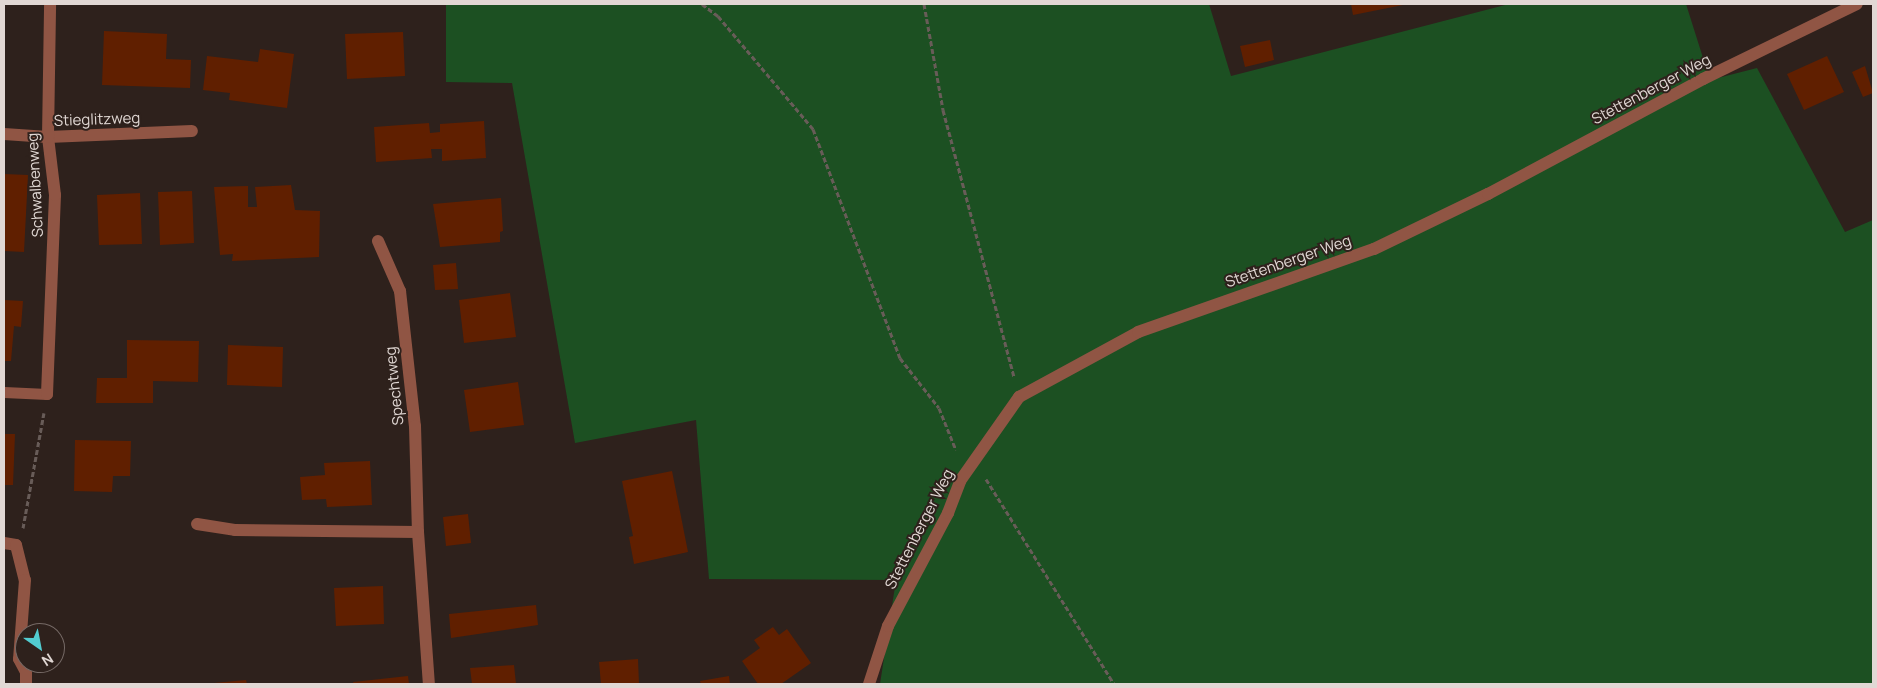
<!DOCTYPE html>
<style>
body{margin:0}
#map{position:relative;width:1877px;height:688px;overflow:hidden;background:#2e211c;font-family:Manrope,sans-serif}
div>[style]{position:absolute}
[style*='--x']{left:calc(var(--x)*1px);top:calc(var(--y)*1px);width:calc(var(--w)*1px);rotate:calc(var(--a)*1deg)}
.green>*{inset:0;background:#1c5022}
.building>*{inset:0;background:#601f00}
.path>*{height:3px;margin-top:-1.5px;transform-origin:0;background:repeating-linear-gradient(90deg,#685c58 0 5px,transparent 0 7.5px)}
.service>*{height:11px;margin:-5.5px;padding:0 5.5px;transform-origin:5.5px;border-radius:5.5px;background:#905544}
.minor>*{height:12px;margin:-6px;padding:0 6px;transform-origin:6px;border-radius:6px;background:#905544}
span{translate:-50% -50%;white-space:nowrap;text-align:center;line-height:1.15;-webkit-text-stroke:4px #2e211c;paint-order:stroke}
.street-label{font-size:15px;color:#e1d8d4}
.frame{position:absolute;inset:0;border:5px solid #e1d8d4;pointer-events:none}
.north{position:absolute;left:15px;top:623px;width:50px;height:50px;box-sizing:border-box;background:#2e211c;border:1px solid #766a66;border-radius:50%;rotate:147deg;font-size:14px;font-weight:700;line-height:20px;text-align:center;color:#e1d8d4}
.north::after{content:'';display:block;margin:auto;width:18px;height:22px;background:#52ccd0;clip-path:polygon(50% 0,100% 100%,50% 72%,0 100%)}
</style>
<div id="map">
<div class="green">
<i style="clip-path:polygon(446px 4px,1209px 4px,1231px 76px,1509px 4px,1686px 4px,1710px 80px,1757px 68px,1845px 232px,1873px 220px,1873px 684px,880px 684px,896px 580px,709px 579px,696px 420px,575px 443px,512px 83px,446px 82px)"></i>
</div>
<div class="building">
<i style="clip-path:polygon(1351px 4px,1402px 4px,1403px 5px,1353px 15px)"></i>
<i style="clip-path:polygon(104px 31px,167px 34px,166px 59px,191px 60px,190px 88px,102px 85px)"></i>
<i style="clip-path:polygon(403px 32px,405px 76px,347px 79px,345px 34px)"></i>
<i style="clip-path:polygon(1270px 40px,1274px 60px,1245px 67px,1240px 46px)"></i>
<i style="clip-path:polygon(260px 49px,294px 54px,287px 108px,229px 100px,230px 93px,203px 90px,207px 56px,258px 62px)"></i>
<i style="clip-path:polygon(1827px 56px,1844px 92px,1804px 110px,1787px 74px)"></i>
<i style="clip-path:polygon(1865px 66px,1873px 93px,1863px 97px,1852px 72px)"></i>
<i style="clip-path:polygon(484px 121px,486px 158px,442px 161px,442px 149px,431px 149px,432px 158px,376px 162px,374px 127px,429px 123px,430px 133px,440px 132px,440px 124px)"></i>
<i style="clip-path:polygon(4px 174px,28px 175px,24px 252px,4px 251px)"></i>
<i style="clip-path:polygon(291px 185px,295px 210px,320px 211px,319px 257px,232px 261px,233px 254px,220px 255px,214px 187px,248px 186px,248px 207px,257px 207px,255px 187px)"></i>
<i style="clip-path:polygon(192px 191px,194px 243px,160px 245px,158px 192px)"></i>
<i style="clip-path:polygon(140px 193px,142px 244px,99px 245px,97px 195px)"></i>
<i style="clip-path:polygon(501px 198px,503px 231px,500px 232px,500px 242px,440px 247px,433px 204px)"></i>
<i style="clip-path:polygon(456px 263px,458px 289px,435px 290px,433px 265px)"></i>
<i style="clip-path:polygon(510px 293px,516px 337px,464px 343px,459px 300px)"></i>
<i style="clip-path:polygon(4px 300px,23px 301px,21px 327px,14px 326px,11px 361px,4px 361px)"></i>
<i style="clip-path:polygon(127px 340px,199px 341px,198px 382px,153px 381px,153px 403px,96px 403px,97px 378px,127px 378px)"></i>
<i style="clip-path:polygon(228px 345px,283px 347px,282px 387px,227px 385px)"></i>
<i style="clip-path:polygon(518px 382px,524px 425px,470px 432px,464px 390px)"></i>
<i style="clip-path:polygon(4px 434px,15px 434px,13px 485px,4px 485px)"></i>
<i style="clip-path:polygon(75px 440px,131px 441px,130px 476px,113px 476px,112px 492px,74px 491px)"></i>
<i style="clip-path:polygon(370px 461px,372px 505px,327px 507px,326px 499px,302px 500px,300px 477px,325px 475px,324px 463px)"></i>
<i style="clip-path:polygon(672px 471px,688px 552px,634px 564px,629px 537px,633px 536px,622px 481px)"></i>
<i style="clip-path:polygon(468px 514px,471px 543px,446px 546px,443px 517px)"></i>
<i style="clip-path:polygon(383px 586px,384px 624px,336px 626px,334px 588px)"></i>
<i style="clip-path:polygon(536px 605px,538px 625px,451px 638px,449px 614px)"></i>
<i style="clip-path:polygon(773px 627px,779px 635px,787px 629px,811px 663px,781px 684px,758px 684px,742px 661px,760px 648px,754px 640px)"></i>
<i style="clip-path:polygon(638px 659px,639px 684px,601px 684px,599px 662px)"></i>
<i style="clip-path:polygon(514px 665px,516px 684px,472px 684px,470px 668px)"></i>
<i style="clip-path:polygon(408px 676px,409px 684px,354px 684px,353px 682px)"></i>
<i style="clip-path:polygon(729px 676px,730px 684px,701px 684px,700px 681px)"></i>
<i style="clip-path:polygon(246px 680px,247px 684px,214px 684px,214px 683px)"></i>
</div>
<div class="path">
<i style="--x:702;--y:4;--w:20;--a:37"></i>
<i style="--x:718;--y:16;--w:148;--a:49.9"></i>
<i style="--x:813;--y:129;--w:245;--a:69.2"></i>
<i style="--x:900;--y:358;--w:63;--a:52"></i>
<i style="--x:939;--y:408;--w:45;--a:68"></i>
<i style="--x:924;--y:4;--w:108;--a:79.8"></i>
<i style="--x:943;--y:110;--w:276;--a:75.1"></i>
<i style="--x:986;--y:479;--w:242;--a:58"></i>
<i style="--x:23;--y:528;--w:117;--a:-79.7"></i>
</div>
<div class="service">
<i style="--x:4;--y:392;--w:43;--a:2.7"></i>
</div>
<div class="minor">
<i style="--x:4;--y:134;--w:44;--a:3.9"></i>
<i style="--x:48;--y:137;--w:144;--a:-2.4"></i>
<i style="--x:378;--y:241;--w:55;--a:66.3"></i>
<i style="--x:400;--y:291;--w:136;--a:83.7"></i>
<i style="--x:415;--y:426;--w:106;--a:88.4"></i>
<i style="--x:418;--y:532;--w:152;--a:85.9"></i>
<i style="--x:47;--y:394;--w:199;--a:-87.7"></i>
<i style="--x:55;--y:195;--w:58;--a:-96.9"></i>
<i style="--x:48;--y:137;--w:133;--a:-89.1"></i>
<i style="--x:197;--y:524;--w:38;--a:9"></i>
<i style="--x:235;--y:530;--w:183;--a:0.6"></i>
<i style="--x:4;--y:543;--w:12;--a:9"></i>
<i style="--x:16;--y:545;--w:36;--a:76"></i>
<i style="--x:25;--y:580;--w:79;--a:94.3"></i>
<i style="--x:19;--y:659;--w:15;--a:62"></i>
<i style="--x:26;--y:672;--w:12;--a:90"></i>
<i style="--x:869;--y:684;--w:61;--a:-71.9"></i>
<i style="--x:888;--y:626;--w:128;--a:-62"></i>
<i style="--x:948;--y:513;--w:34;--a:-69"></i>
<i style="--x:960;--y:481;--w:103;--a:-54.9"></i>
<i style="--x:1019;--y:397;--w:136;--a:-28.6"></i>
<i style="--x:1138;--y:332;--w:250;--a:-19.4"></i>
<i style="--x:1374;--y:249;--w:127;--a:-25.8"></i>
<i style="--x:1488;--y:194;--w:244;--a:-28.1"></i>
<i style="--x:1703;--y:79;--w:171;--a:-26"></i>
</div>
<div class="street-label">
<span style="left:1651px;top:89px;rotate:-28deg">Stettenberger Weg</span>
<span style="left:97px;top:119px;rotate:-2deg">Stieglitzweg</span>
<span style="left:35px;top:185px;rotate:-93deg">Schwalbenweg</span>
<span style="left:1288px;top:261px;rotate:-19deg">Stettenberger Weg</span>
<span style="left:394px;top:386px;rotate:-96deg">Spechtweg</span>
<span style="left:919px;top:529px;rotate:-63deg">Stettenberger Weg</span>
</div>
<div class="frame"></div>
<div class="north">N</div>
</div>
